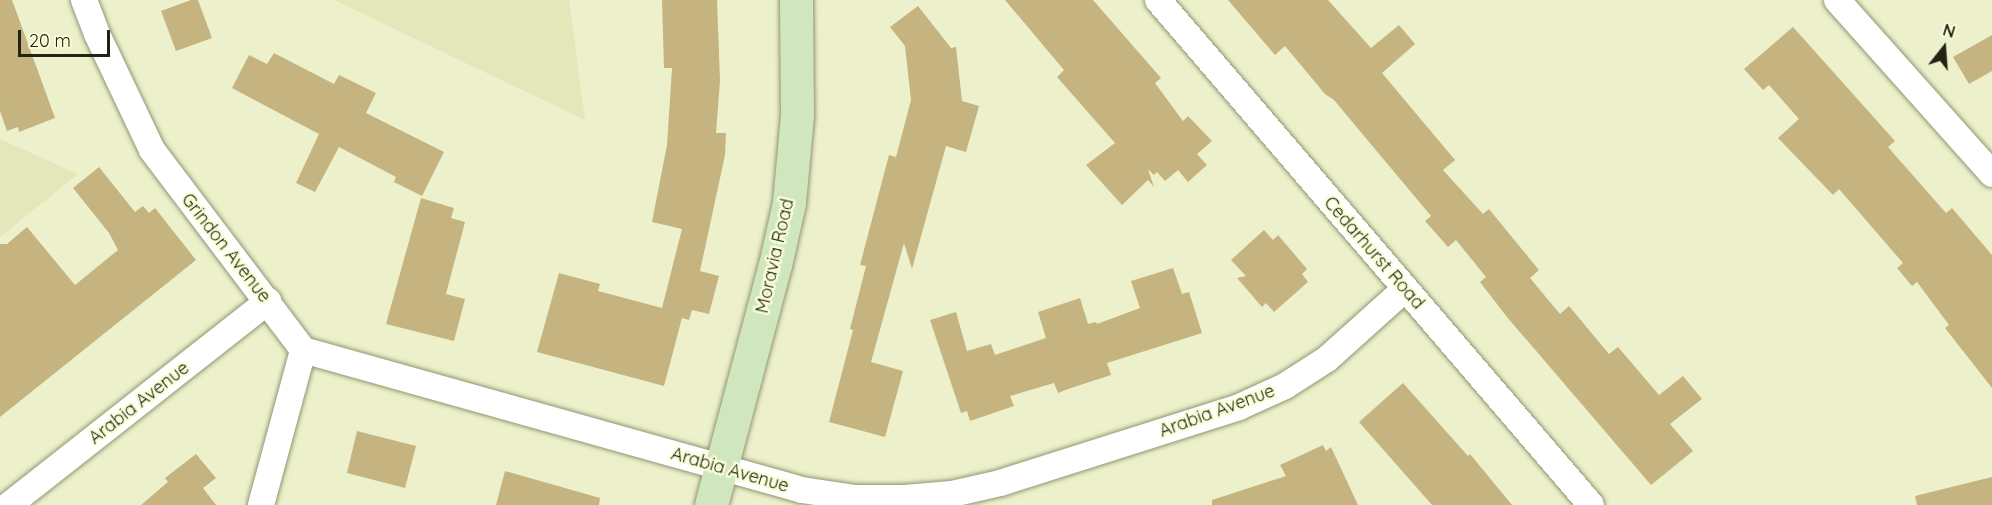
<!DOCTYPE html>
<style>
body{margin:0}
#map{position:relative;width:1992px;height:505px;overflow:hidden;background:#edf1cb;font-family:Quicksand,sans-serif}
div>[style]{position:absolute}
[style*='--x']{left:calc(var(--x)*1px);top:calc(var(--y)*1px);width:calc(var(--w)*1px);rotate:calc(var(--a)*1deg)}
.built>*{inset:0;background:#e3e7b9}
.building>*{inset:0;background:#c5b380}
.roads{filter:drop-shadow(0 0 2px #929572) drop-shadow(0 0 2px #929572)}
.minor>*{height:26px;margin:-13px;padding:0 13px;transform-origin:13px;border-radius:13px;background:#fff}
.primary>*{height:33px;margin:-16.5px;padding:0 16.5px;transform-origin:16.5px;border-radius:16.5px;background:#d0e6be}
span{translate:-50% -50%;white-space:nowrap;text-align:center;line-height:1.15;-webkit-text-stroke:5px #fafed8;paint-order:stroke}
.street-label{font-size:18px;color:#222315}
.north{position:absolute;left:1914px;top:18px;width:60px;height:60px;-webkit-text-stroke:4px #fafed8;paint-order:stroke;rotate:17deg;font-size:16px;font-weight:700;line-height:24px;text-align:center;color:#222315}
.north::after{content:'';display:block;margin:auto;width:21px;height:27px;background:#222315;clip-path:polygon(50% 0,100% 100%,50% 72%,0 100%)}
.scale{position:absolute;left:18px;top:30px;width:92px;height:27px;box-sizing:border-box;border:3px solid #222315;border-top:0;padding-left:8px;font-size:18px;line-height:21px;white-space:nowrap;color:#222315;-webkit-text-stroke:4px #fafed8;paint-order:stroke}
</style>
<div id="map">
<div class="built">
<i style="clip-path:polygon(334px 0,569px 0,585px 120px)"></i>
<i style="clip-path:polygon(0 139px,78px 174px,0 237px)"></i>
</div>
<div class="building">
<i style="clip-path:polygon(0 0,12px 0,55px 118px,19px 132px,18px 127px,7px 131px,0 111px)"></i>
<i style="clip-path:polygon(191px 0,198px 0,212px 38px,176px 51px,161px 11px)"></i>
<i style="clip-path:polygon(662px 0,717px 0,720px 81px,716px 133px,726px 133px,725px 155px,700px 271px,719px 276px,709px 314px,692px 310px,689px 320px,682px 318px,664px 386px,537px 352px,559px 273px,600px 284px,598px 291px,662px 308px,682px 229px,652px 222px,667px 145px,672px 68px,664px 68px)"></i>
<i style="clip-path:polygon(1005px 0,1093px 0,1161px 78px,1155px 83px,1183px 121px,1188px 116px,1212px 141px,1197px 154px,1207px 165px,1188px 182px,1178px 170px,1165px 181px,1157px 172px,1154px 175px,1148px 169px,1154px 187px,1148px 180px,1122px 205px,1086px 165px,1115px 143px,1057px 77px,1064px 70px)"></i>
<i style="clip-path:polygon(1228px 0,1328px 0,1371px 48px,1399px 25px,1415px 44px,1382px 73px,1455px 160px,1443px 170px,1483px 214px,1489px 209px,1539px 270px,1530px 278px,1560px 314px,1569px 306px,1609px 354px,1618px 347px,1659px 395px,1683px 376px,1702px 399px,1670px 424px,1693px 451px,1651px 485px,1507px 317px,1480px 282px,1486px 277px,1456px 240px,1448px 247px,1425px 221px,1431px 216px,1334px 100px,1325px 94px,1285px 46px,1275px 55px)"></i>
<i style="clip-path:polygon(918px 6px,951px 48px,956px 47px,962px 101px,979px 106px,966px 152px,946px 146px,912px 269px,904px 243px,871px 362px,903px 371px,885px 437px,829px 422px,853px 330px,850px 329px,866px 266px,860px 265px,889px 155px,896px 157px,911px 100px,905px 46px,890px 27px)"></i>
<i style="clip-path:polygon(1793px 27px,1895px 141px,1888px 147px,1946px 213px,1952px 208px,1992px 255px,1992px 388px,1945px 328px,1949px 325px,1917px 282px,1912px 286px,1897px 268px,1903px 263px,1839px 189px,1833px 195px,1778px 138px,1799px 119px,1769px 85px,1763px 90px,1744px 69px)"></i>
<i style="clip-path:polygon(1992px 35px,1992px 71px,1969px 84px,1953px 57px)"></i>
<i style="clip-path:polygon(274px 53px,334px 84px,339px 75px,376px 93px,366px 113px,444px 152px,422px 196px,394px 182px,396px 177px,339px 147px,315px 192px,296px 183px,319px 134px,232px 88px,249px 55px,267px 64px)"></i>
<i style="clip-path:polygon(99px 167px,135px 212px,143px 206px,149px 213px,155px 208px,196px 260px,0 417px,0 244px,7px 244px,27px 227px,75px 285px,118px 250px,109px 233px,73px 188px)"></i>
<i style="clip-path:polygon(421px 198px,454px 208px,451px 218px,465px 222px,446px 294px,465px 299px,454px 341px,386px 324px)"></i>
<i style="clip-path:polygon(1264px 230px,1273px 240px,1278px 235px,1307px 269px,1302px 274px,1308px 282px,1274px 312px,1266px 303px,1262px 307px,1237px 278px,1246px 276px,1231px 260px)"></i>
<i style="clip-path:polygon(1173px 268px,1182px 294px,1189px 292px,1202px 333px,1107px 363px,1111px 375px,1068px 389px,1058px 393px,1054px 383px,1010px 396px,1014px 406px,970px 421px,967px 411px,961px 413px,930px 320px,956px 312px,967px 351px,991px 344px,995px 355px,1046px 338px,1038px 312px,1080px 298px,1088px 324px,1096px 322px,1097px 324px,1140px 308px,1131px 281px)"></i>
<i style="clip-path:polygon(1403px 383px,1468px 456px,1470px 454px,1512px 505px,1432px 505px,1359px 422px)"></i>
<i style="clip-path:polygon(357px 431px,416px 446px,405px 488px,347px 473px)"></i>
<i style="clip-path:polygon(1323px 445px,1326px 451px,1331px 447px,1358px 505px,1212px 505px,1212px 500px,1286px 476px,1280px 465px)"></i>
<i style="clip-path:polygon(196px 454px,216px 478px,203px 488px,216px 505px,141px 505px,168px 482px,165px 478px)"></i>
<i style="clip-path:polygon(505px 471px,600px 498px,599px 505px,496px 505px)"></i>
<i style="clip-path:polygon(1992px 477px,1992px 505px,1917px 505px,1915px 496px)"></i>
</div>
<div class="roads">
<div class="minor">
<i style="--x:84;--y:0;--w:36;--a:69"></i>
<i style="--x:97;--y:34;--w:128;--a:64.6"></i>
<i style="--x:152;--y:150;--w:251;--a:52.9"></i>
<i style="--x:1158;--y:0;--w:665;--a:49.39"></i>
<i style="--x:1837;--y:0;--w:233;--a:48.3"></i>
<i style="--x:303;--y:350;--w:518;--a:15.67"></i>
<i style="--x:802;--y:490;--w:54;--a:8.6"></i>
<i style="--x:855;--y:498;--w:49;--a:0"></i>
<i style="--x:904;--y:498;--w:48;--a:-4.8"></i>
<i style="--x:952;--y:494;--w:49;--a:-12.9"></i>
<i style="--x:1000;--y:483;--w:251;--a:-17.6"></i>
<i style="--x:1239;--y:407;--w:51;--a:-24.5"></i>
<i style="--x:1285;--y:386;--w:50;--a:-32.7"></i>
<i style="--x:1327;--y:359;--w:105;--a:-41.9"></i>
<i style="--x:9;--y:505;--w:330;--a:-38.2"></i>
<i style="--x:261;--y:505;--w:161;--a:-74.8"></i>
</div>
<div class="primary">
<i style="--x:711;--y:505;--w:248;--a:-75.1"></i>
<i style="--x:775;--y:265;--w:64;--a:-77.3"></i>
<i style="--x:789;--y:203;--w:88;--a:-84.8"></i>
<i style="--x:797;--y:115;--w:115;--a:-90.5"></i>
</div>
</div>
<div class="street-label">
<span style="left:226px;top:248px;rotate:52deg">Grindon Avenue</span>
<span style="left:1374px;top:253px;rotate:49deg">Cedarhurst Road</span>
<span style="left:775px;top:256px;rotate:-77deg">Moravia Road</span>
<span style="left:139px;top:403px;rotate:-38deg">Arabia Avenue</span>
<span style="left:1217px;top:411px;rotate:-20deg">Arabia Avenue</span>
<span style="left:730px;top:470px;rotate:16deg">Arabia Avenue</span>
</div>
<div class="north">N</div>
<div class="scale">20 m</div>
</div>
